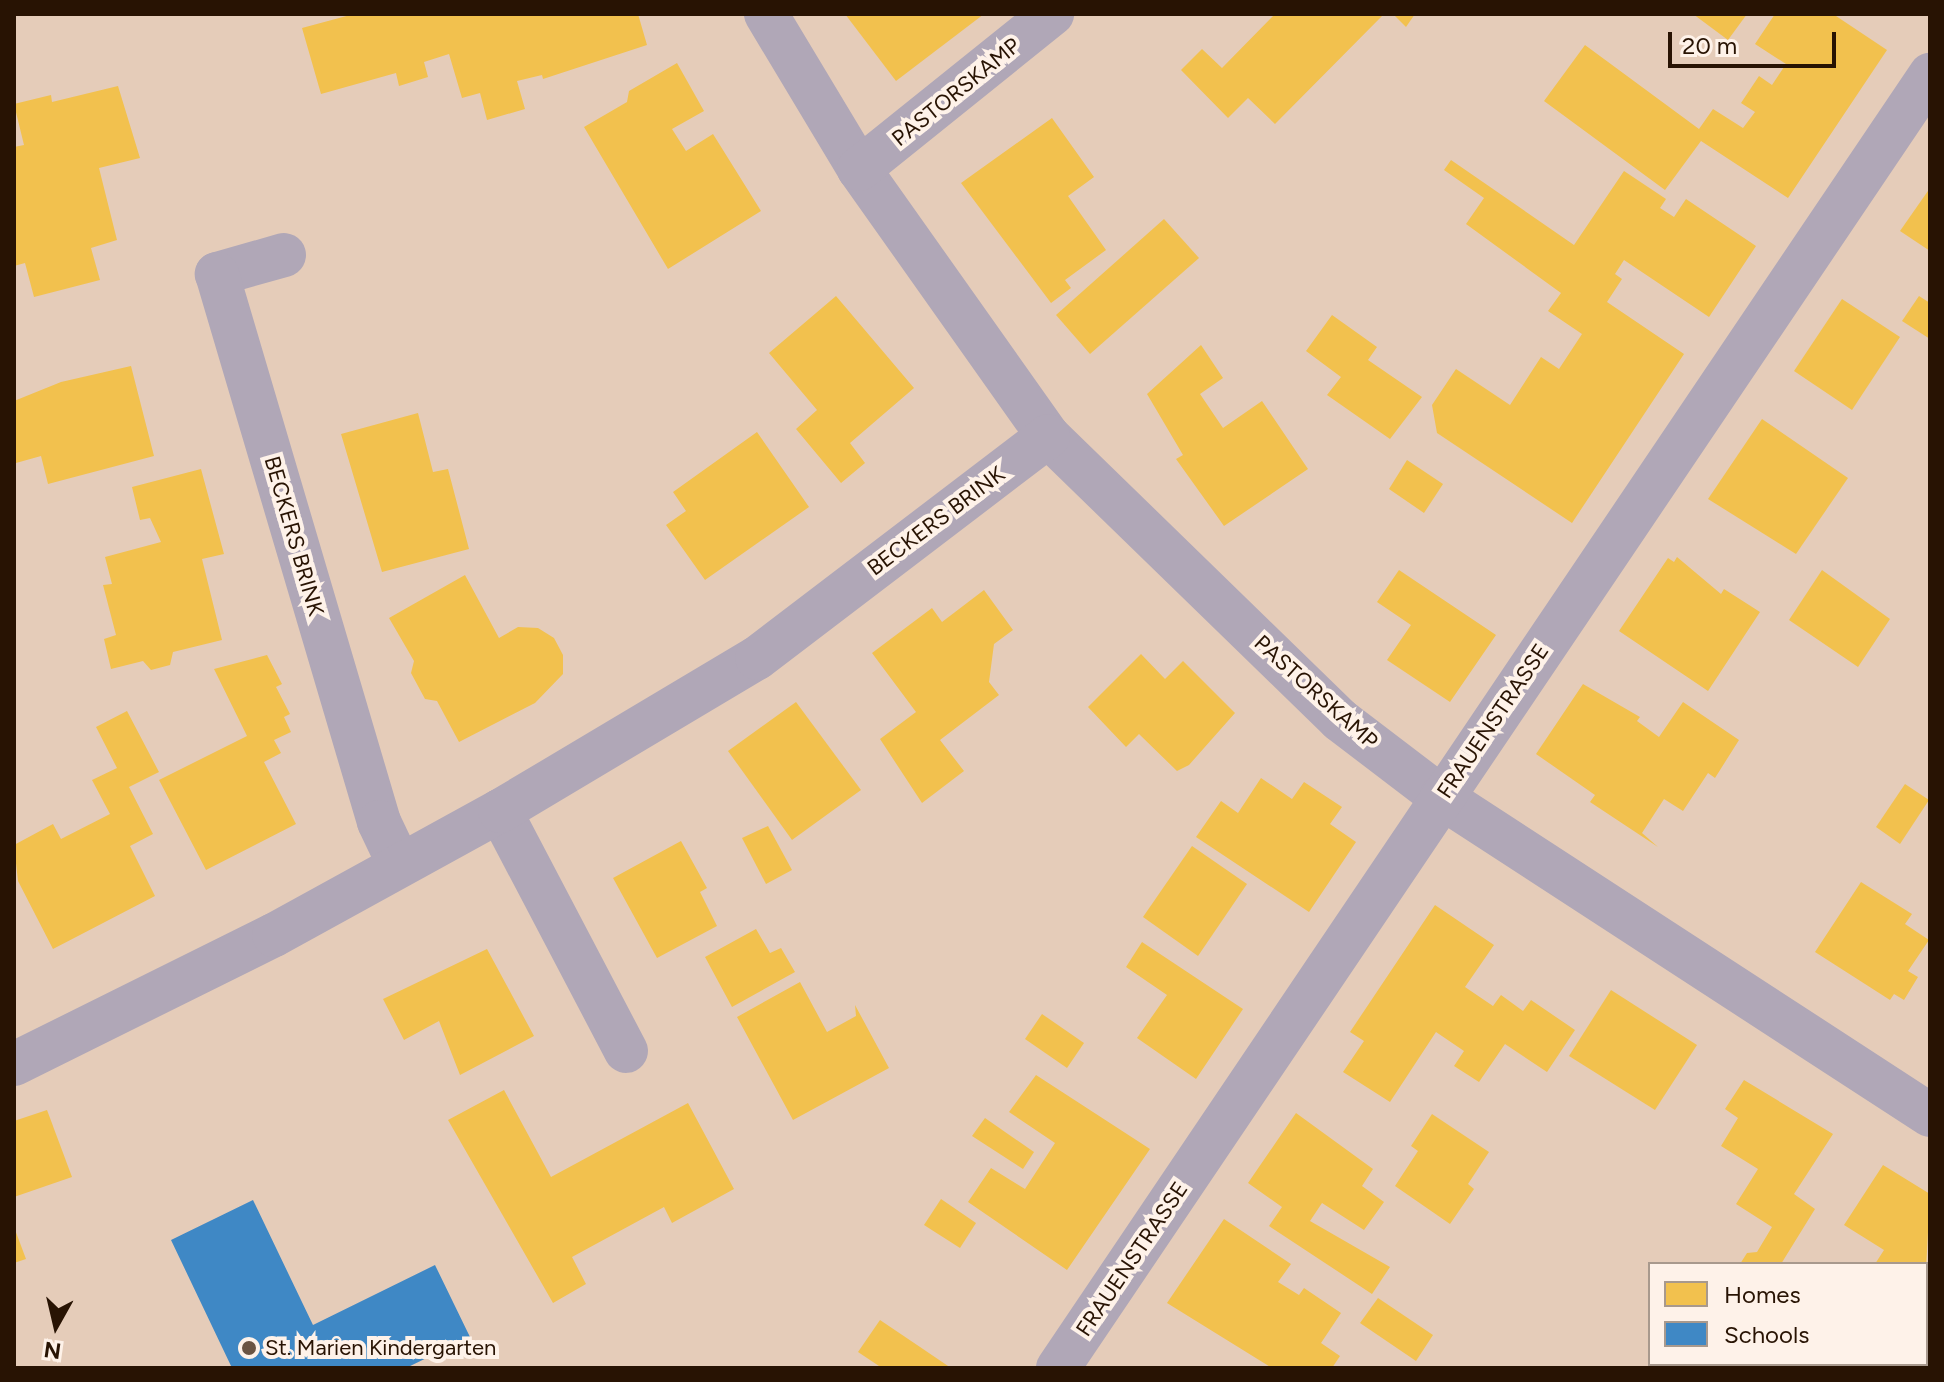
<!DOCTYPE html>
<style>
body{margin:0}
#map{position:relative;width:1944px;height:1382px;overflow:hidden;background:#e5ccb9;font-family:Figtree,sans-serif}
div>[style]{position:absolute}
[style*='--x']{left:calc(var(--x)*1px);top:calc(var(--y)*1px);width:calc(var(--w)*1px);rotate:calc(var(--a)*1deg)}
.homes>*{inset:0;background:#f2c14e}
.schools>*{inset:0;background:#3f88c5}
.street>*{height:44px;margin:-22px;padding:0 22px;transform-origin:22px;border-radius:22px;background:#b0a7b7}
.dots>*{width:22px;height:22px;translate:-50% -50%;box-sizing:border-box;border:4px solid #fef2e9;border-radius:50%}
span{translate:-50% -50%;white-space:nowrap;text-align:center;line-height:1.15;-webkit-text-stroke:8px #fef2e9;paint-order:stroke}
.street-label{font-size:22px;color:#281303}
.poi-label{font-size:22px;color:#281303}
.left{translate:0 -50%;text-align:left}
.frame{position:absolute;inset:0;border:16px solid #281303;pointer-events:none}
.legend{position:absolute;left:1648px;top:1262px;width:280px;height:104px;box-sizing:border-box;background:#fef2e9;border:2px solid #a8998d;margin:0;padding:10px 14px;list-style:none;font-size:24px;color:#281303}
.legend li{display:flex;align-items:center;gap:16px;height:40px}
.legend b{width:40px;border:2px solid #a8998d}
.north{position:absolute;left:16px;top:1286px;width:80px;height:80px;-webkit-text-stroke:6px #fef2e9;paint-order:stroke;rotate:188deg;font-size:22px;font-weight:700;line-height:32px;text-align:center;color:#281303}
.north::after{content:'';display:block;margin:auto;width:28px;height:36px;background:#281303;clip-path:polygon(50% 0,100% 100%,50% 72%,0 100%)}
.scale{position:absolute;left:1668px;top:32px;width:168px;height:36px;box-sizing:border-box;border:4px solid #281303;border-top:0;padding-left:10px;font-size:24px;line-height:28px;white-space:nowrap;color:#281303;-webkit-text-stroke:6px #fef2e9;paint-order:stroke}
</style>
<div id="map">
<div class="homes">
<i style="clip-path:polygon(354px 14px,638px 14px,647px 45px,543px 79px,542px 75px,517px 81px,525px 109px,487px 120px,480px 93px,462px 98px,449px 54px,424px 62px,428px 77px,399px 86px,396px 73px,321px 94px,302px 28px)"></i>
<i style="clip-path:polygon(845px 14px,984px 14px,896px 81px)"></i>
<i style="clip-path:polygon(1275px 14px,1384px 14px,1275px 124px,1248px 98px,1228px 118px,1181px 70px,1202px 49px,1222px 68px)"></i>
<i style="clip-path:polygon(1393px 14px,1415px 14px,1406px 27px)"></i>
<i style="clip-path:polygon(1693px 14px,1747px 14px,1728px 40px)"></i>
<i style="clip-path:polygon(1775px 14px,1833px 14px,1887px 50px,1788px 198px,1701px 141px,1665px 190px,1544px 101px,1585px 45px,1699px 129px,1713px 109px,1743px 128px,1755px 112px,1741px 103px,1759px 76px,1772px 85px,1786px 64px,1755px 44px)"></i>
<i style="clip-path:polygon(677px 63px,704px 111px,672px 129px,686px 151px,713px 134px,761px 211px,668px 269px,584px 127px,627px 102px,629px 91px)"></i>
<i style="clip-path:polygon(118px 86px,140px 158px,99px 168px,117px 240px,91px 248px,100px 280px,34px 297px,25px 263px,14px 266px,14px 147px,24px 145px,14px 104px,51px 95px,52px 102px)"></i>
<i style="clip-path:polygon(1052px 118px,1094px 177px,1068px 196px,1106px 250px,1065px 280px,1071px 288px,1051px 303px,961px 183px)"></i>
<i style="clip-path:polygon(1451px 160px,1574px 245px,1624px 171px,1666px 199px,1660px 208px,1674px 217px,1686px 199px,1756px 246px,1709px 317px,1624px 260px,1615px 274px,1622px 279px,1607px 302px,1684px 354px,1572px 523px,1437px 433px,1432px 405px,1456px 369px,1510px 405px,1541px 357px,1559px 369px,1582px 334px,1548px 311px,1561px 293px,1466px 224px,1484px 198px,1444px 170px)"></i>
<i style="clip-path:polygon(1930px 188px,1930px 251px,1900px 231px)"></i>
<i style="clip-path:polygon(1164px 219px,1199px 258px,1090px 354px,1056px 315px)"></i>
<i style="clip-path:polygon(836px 296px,914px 388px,850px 443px,865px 463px,841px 483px,796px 429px,817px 410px,769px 353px)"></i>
<i style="clip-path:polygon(1919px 296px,1930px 303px,1930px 339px,1902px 321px)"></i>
<i style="clip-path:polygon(1842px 299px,1900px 337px,1852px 410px,1794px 371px)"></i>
<i style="clip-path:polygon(1332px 315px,1377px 347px,1368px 360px,1422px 397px,1390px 439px,1327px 395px,1341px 377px,1306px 351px)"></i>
<i style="clip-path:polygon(1201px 345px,1223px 378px,1200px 394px,1223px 428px,1262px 401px,1308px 469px,1224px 526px,1176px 459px,1183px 455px,1147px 394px)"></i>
<i style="clip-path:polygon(131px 366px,154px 456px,48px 484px,41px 456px,16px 463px,14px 401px,61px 382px)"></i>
<i style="clip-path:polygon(418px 413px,433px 472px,448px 469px,469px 549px,382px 572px,341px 434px)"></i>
<i style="clip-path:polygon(1762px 419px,1848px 478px,1796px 554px,1708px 499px)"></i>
<i style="clip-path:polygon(757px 432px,809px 507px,705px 580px,666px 525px,686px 511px,673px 492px)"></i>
<i style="clip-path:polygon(1407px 460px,1443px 484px,1424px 513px,1389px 489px)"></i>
<i style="clip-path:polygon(201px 469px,224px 554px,202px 559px,222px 640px,173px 652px,170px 665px,151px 670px,143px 661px,111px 669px,104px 639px,116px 635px,103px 585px,112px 584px,105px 557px,161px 542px,150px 518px,140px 520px,132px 487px)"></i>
<i style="clip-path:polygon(1677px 557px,1721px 594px,1724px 589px,1760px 612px,1708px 691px,1619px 631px,1668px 558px,1674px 562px)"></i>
<i style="clip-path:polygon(1399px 570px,1496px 635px,1450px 702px,1387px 660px,1411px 625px,1377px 602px)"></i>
<i style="clip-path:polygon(1822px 570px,1890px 619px,1858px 667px,1789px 620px)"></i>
<i style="clip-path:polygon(465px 575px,499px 638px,518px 627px,538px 628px,554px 638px,563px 655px,563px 674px,535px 703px,459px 742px,437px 701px,425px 699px,411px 673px,414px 661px,389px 618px)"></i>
<i style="clip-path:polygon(984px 590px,1013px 630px,994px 644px,989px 682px,999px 695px,940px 740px,964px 771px,922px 803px,880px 739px,916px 712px,872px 653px,932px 608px,942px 622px)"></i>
<i style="clip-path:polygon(1141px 654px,1165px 679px,1183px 661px,1235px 713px,1189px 765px,1177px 771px,1139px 734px,1126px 747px,1088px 707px)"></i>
<i style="clip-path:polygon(267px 655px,282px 684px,276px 687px,290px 714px,284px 717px,291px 732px,274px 740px,281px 753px,264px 762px,296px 824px,206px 870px,159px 780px,247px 736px,214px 669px)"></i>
<i style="clip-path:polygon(1583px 684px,1640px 717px,1637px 721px,1659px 737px,1683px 702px,1739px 740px,1715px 778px,1708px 773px,1683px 811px,1664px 799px,1642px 833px,1658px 847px,1590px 802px,1595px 795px,1536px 754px)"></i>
<i style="clip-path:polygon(796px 702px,861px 790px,792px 840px,728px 751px)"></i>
<i style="clip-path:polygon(127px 711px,159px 772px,129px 787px,153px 834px,130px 846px,155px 896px,53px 949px,18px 881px,14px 845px,53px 824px,61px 839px,110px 814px,92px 780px,117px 768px,96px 727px)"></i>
<i style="clip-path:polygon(1261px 778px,1292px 799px,1304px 782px,1342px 807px,1330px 824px,1356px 842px,1309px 912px,1196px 837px,1221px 801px,1238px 813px)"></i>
<i style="clip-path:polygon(1905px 784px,1929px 800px,1900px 844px,1876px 827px)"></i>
<i style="clip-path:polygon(768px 826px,792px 870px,766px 884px,742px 838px)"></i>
<i style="clip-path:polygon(681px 841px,707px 888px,700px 892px,717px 926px,657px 958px,613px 878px)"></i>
<i style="clip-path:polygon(1192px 846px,1247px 884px,1198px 956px,1143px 917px)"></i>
<i style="clip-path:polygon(1861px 882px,1912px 914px,1905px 924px,1929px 940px,1908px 971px,1918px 977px,1904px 1000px,1894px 994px,1890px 1000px,1815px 952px)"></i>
<i style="clip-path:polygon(1435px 905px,1494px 945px,1465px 987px,1493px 1006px,1501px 995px,1523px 1011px,1531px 1000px,1575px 1030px,1547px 1072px,1505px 1044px,1479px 1082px,1454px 1066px,1464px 1051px,1436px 1032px,1390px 1102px,1343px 1072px,1364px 1041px,1350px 1032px)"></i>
<i style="clip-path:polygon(756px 929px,770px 953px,781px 948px,795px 972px,732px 1007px,705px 957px)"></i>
<i style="clip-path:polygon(1142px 942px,1243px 1009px,1196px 1079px,1137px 1038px,1167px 995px,1126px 967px)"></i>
<i style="clip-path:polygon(487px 949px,534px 1036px,460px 1075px,439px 1021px,404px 1040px,383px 999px)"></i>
<i style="clip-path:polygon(800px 982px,827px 1032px,856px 1016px,855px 1005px,889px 1068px,793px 1120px,737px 1017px)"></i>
<i style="clip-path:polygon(1611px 990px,1697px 1045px,1655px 1110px,1569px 1056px)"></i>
<i style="clip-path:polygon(1042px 1014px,1084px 1043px,1067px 1068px,1025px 1039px)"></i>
<i style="clip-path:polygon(1036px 1075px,1150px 1149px,1067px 1270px,968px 1202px,991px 1168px,1025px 1189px,1055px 1143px,1009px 1112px)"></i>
<i style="clip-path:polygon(1744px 1080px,1833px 1134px,1794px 1194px,1815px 1209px,1781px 1264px,1740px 1264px,1747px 1253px,1757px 1252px,1772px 1227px,1736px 1204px,1758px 1169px,1721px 1146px,1738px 1118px,1725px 1109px)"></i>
<i style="clip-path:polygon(504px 1090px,551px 1177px,688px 1103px,734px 1189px,672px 1223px,664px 1207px,572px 1257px,586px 1284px,553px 1303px,448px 1120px)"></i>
<i style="clip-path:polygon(47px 1110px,72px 1177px,14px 1197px,14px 1121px)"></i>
<i style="clip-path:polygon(1296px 1113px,1373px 1169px,1362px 1186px,1384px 1202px,1364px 1230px,1322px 1203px,1310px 1221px,1390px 1267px,1372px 1294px,1269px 1226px,1282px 1207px,1248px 1183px)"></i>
<i style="clip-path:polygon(1432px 1114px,1489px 1152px,1468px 1184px,1474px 1189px,1450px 1224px,1395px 1186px,1418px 1151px,1411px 1146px)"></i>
<i style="clip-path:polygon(985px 1118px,1034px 1152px,1023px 1169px,972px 1136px)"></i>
<i style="clip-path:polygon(1883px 1165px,1930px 1194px,1926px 1270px,1926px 1264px,1875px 1264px,1884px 1250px,1844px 1225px)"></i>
<i style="clip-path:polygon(941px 1199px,976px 1223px,960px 1248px,924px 1225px)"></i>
<i style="clip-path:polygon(1224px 1219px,1291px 1264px,1278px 1282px,1299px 1295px,1304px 1288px,1341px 1313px,1321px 1343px,1340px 1356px,1332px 1368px,1272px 1368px,1167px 1303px)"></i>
<i style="clip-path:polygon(14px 1227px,26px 1259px,14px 1263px)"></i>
<i style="clip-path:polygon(1378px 1298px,1433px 1335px,1416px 1361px,1360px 1323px)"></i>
<i style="clip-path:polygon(880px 1320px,923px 1349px,951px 1368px,882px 1368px,858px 1352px)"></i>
<i style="clip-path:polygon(1690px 1364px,1732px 1364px,1729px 1368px)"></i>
<i style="clip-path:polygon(1761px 1364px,1862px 1364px,1758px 1368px)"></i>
</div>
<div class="schools">
<i style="clip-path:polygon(253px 1200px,313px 1325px,435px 1265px,470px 1337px,406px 1368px,232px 1368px,171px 1240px)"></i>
</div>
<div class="street">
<i style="--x:766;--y:14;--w:181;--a:59"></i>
<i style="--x:859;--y:169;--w:327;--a:54.7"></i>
<i style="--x:1048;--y:436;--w:407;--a:44.2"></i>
<i style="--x:1340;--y:720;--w:127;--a:37.3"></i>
<i style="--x:1441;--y:797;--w:583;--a:33.04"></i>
<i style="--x:859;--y:169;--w:248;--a:-38.8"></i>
<i style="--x:284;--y:255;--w:70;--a:164.2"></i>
<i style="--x:217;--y:274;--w:571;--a:73.53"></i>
<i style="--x:379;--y:822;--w:44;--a:64.6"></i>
<i style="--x:500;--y:811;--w:271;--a:62.3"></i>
<i style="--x:14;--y:1064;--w:290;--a:-26.4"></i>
<i style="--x:274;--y:935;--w:258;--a:-28.8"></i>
<i style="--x:500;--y:811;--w:299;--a:-30.8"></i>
<i style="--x:757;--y:658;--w:366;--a:-37.3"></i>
<i style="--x:1058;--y:1368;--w:1560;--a:-56"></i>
</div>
<div class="dots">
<i style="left:249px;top:1348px;background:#6a5443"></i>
</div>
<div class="street-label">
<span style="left:956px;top:92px;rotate:-39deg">PASTORSKAMP</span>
<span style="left:936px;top:521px;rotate:-37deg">BECKERS BRINK</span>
<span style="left:294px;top:536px;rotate:74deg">BECKERS BRINK</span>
<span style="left:1316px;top:692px;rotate:42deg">PASTORSKAMP</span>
<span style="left:1493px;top:721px;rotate:-56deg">FRAUENSTRASSE</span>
<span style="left:1132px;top:1259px;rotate:-56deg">FRAUENSTRASSE</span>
</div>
<div class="poi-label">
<span class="left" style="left:265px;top:1348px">St. Marien Kindergarten</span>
</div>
<div class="frame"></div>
<ul class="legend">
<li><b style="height:22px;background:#f2c14e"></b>Homes</li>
<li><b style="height:22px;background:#3f88c5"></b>Schools</li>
</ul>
<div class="north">N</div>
<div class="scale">20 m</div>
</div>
